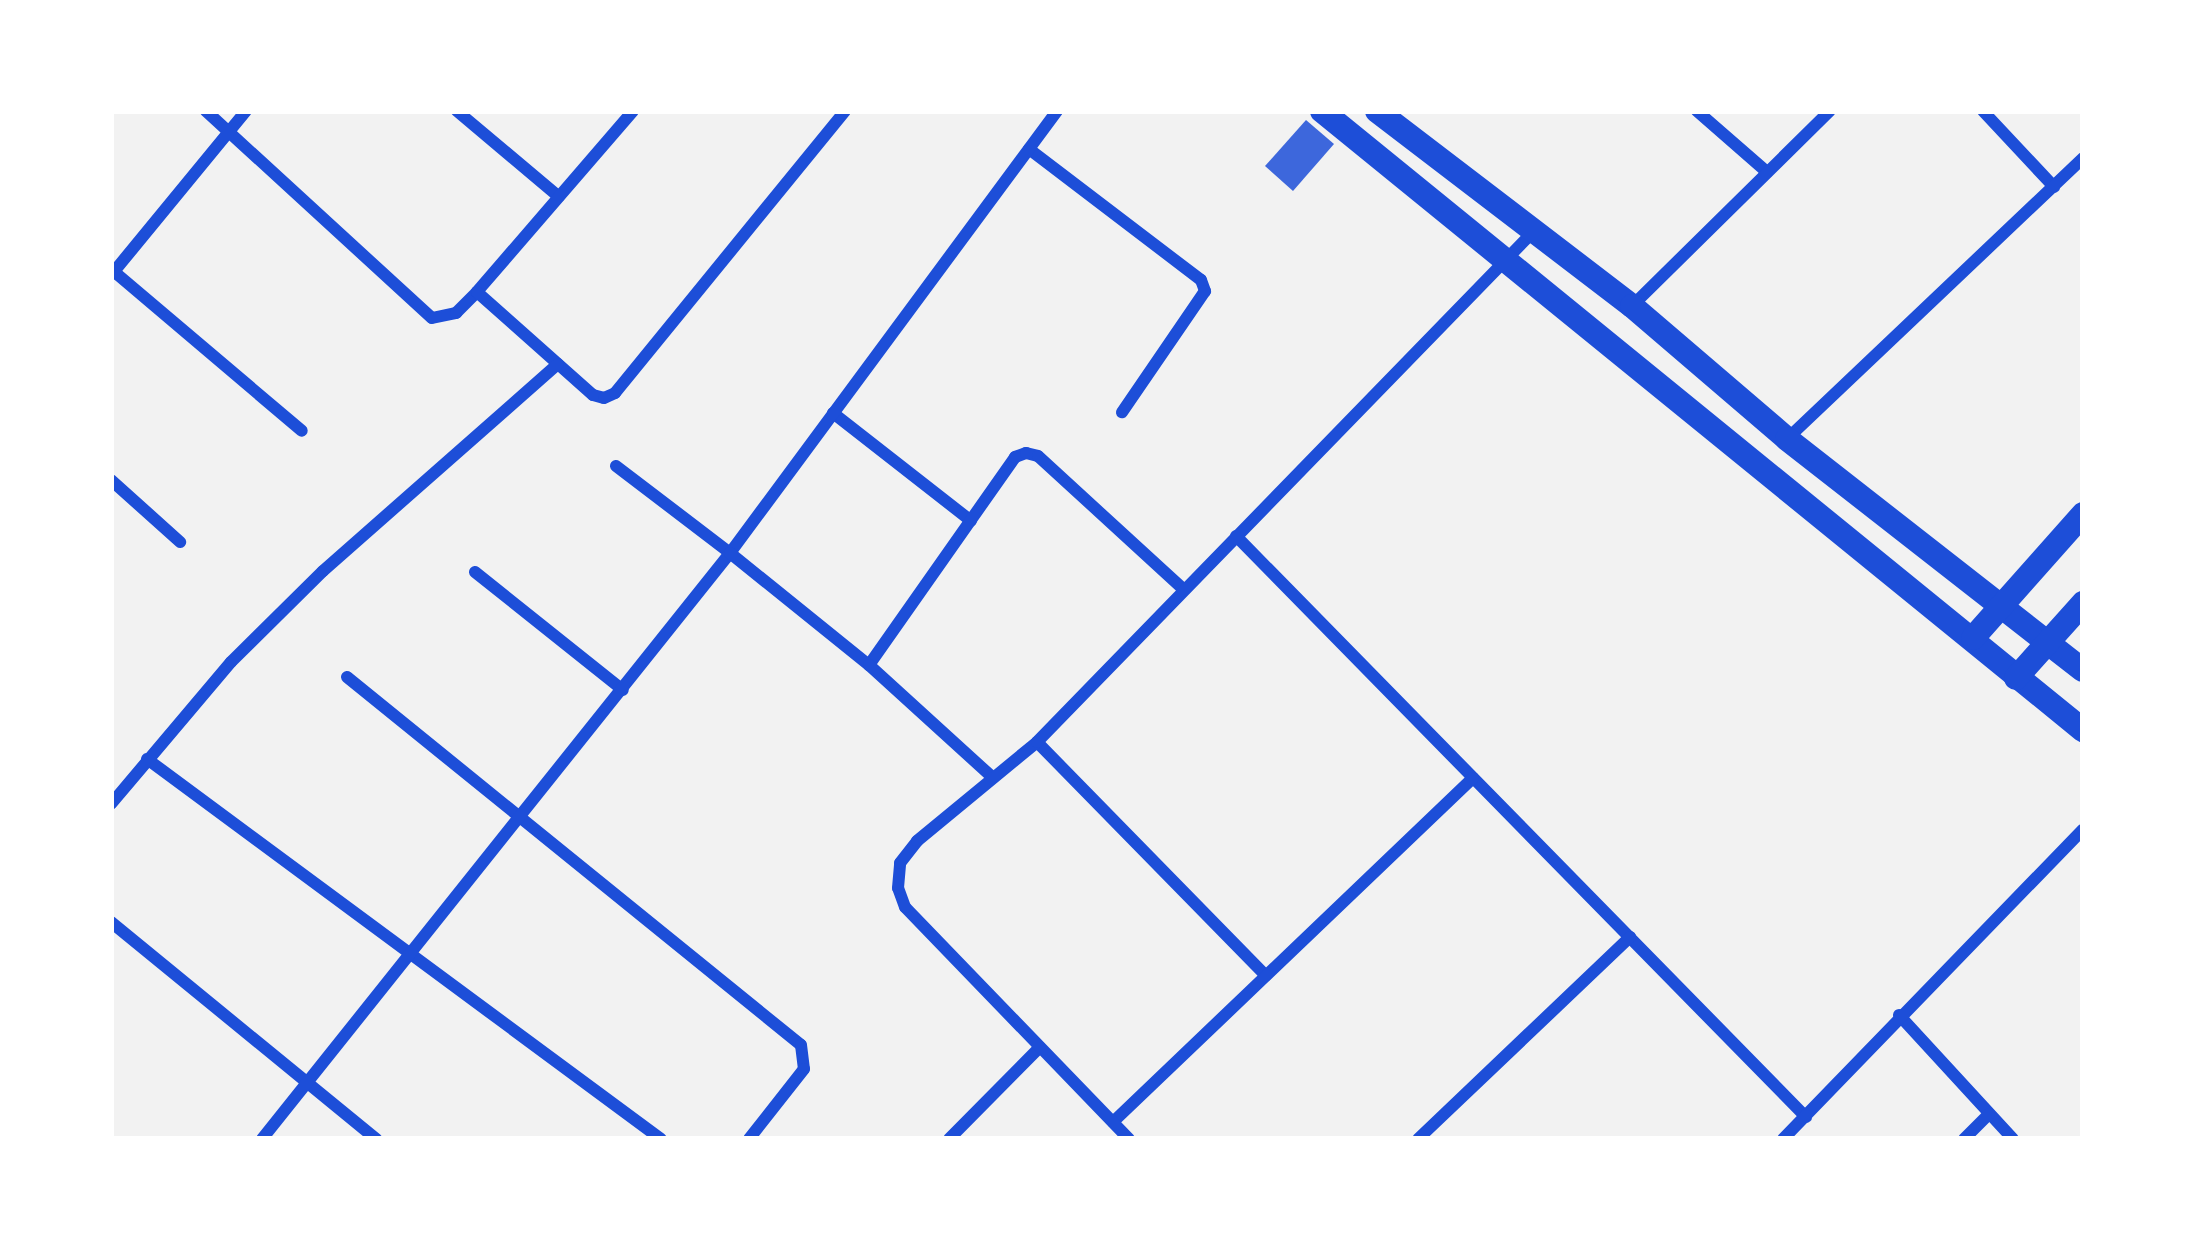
<!DOCTYPE html>
<style>
body{margin:0}
#map{position:relative;width:2194px;height:1250px;overflow:hidden;background:#f2f2f2;font-family:Commissioner,sans-serif}
div>[style]{position:absolute}
[style*='--x']{left:calc(var(--x)*1px);top:calc(var(--y)*1px);width:calc(var(--w)*1px);rotate:calc(var(--a)*1deg)}
.building>*{inset:0;background:#3d67dc}
.minor>*{height:12px;margin:-6px;padding:0 6px;transform-origin:6px;border-radius:6px;background:#1d4ed8}
.secondary>*{height:24px;margin:-12px;padding:0 12px;transform-origin:12px;border-radius:12px;background:#1d4ed8}
span{translate:-50% -50%;white-space:nowrap;text-align:center;line-height:1.15;-webkit-text-stroke:12px #fff;paint-order:stroke}
.frame{position:absolute;inset:0;border:114px solid #fff;pointer-events:none}
</style>
<div id="map">
<div class="building">
<i style="clip-path:polygon(1306px 120px,1334px 144px,1293px 191px,1265px 166px)"></i>
</div>
<div class="minor">
<i style="--x:206;--y:111;--w:306;--a:42.5"></i>
<i style="--x:432;--y:318;--w:25;--a:-12"></i>
<i style="--x:456;--y:313;--w:30;--a:-45"></i>
<i style="--x:457;--y:111;--w:133;--a:40.1"></i>
<i style="--x:633;--y:111;--w:239;--a:130.8"></i>
<i style="--x:477;--y:292;--w:155;--a:41.6"></i>
<i style="--x:593;--y:395;--w:11;--a:15"></i>
<i style="--x:604;--y:398;--w:12;--a:-24"></i>
<i style="--x:615;--y:393;--w:364;--a:-50.8"></i>
<i style="--x:1697;--y:111;--w:93;--a:41.1"></i>
<i style="--x:1983;--y:111;--w:104;--a:46.9"></i>
<i style="--x:1029;--y:149;--w:216;--a:37.3"></i>
<i style="--x:1201;--y:280;--w:12;--a:70"></i>
<i style="--x:1205;--y:291;--w:147;--a:124.4"></i>
<i style="--x:111;--y:269;--w:250;--a:40.3"></i>
<i style="--x:112;--y:274;--w:211;--a:-50.6"></i>
<i style="--x:1632;--y:306;--w:278;--a:-44.6"></i>
<i style="--x:833;--y:413;--w:175;--a:38"></i>
<i style="--x:1788;--y:438;--w:407;--a:-43.5"></i>
<i style="--x:616;--y:466;--w:143;--a:37.3"></i>
<i style="--x:730;--y:553;--w:550;--a:-53.51"></i>
<i style="--x:111;--y:480;--w:93;--a:41.9"></i>
<i style="--x:1236;--y:536;--w:814;--a:45.55"></i>
<i style="--x:475;--y:572;--w:189;--a:38.6"></i>
<i style="--x:869;--y:665;--w:254;--a:-54.9"></i>
<i style="--x:1015;--y:457;--w:12;--a:-20"></i>
<i style="--x:1026;--y:453;--w:12;--a:14"></i>
<i style="--x:1038;--y:456;--w:198;--a:42.5"></i>
<i style="--x:347;--y:677;--w:584;--a:39.03"></i>
<i style="--x:801;--y:1045;--w:24;--a:83"></i>
<i style="--x:804;--y:1069;--w:89;--a:128.2"></i>
<i style="--x:1037;--y:742;--w:327;--a:45.6"></i>
<i style="--x:147;--y:759;--w:639;--a:36.48"></i>
<i style="--x:111;--y:804;--w:186;--a:-49.8"></i>
<i style="--x:231;--y:662;--w:129;--a:-44.7"></i>
<i style="--x:323;--y:571;--w:313;--a:-41.4"></i>
<i style="--x:111;--y:922;--w:343;--a:39.3"></i>
<i style="--x:1899;--y:1015;--w:168;--a:47.4"></i>
<i style="--x:1113;--y:1122;--w:498;--a:-43.7"></i>
<i style="--x:262;--y:1139;--w:750;--a:-51.39"></i>
<i style="--x:730;--y:553;--w:179;--a:38.9"></i>
<i style="--x:869;--y:665;--w:165;--a:42.3"></i>
<i style="--x:949;--y:1139;--w:129;--a:-45.3"></i>
<i style="--x:1129;--y:1139;--w:322;--a:-134"></i>
<i style="--x:905;--y:907;--w:20;--a:-110"></i>
<i style="--x:898;--y:888;--w:25;--a:-85"></i>
<i style="--x:900;--y:863;--w:28;--a:-52"></i>
<i style="--x:917;--y:841;--w:156;--a:-39.5"></i>
<i style="--x:1037;--y:742;--w:713;--a:-45.8"></i>
<i style="--x:1418;--y:1139;--w:293;--a:-43.6"></i>
<i style="--x:1783;--y:1139;--w:431;--a:-45.9"></i>
<i style="--x:1964;--y:1139;--w:35;--a:-45"></i>
</div>
<div class="secondary">
<i style="--x:1322;--y:111;--w:981;--a:39.13"></i>
<i style="--x:1377;--y:111;--w:321;--a:37.4"></i>
<i style="--x:1632;--y:306;--w:204;--a:40.6"></i>
<i style="--x:1787;--y:439;--w:375;--a:38"></i>
<i style="--x:1973;--y:638;--w:166;--a:-48.4"></i>
<i style="--x:2016;--y:678;--w:101;--a:-48.2"></i>
</div>
<div class="frame"></div>
</div>
